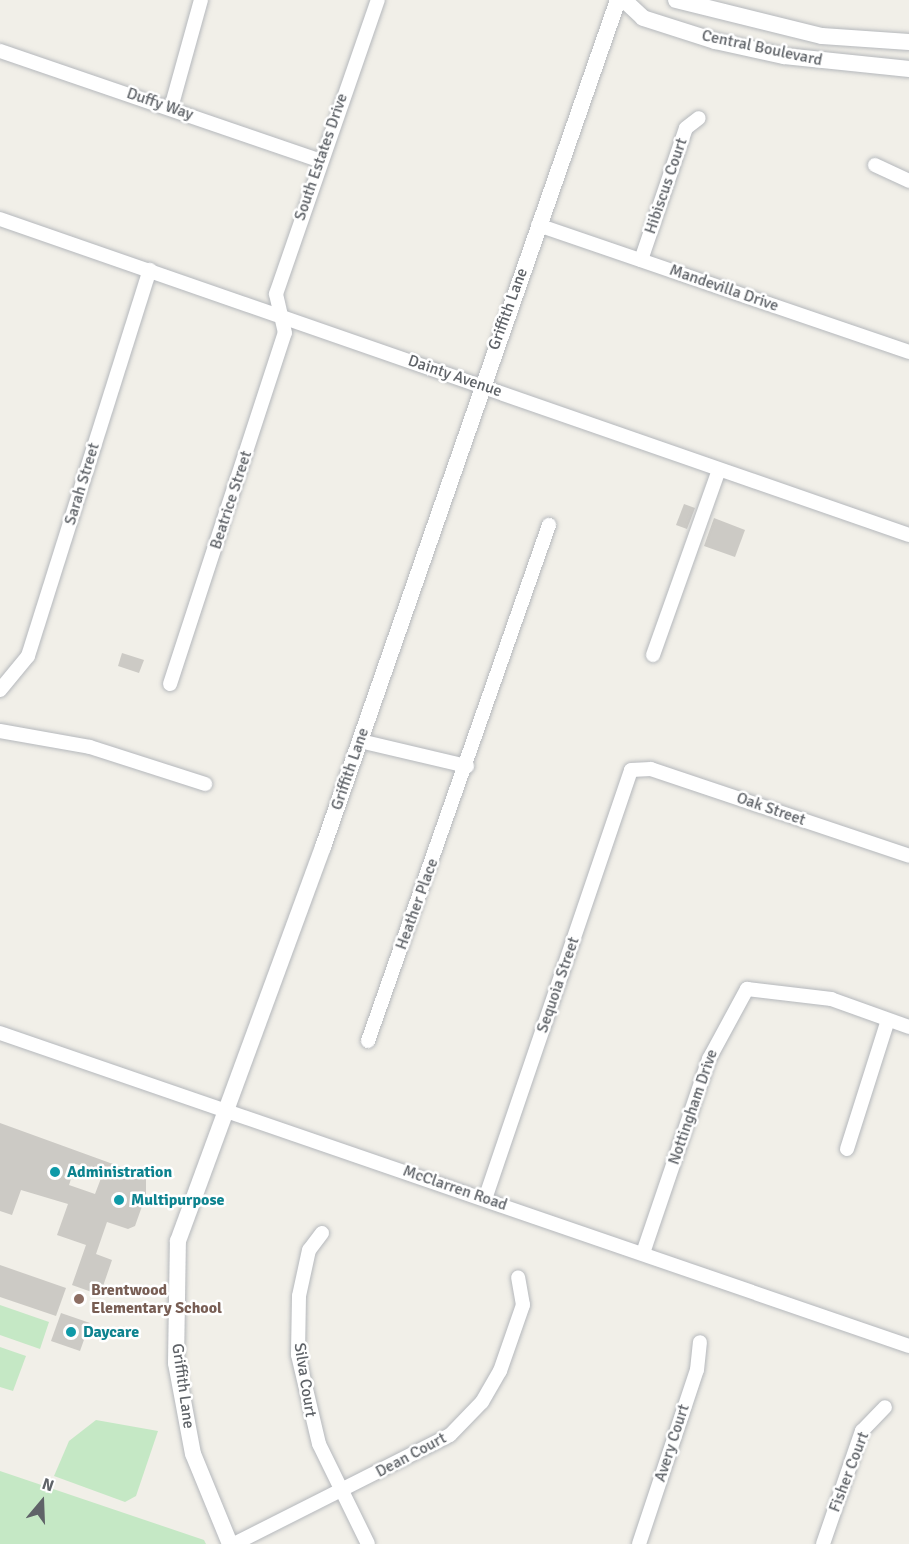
<!DOCTYPE html>
<style>
body{margin:0}
#map{position:relative;width:909px;height:1544px;overflow:hidden;background:#f1efe8;font-family:Signika,sans-serif}
div>[style]{position:absolute}
[style*='--x']{left:calc(var(--x)*1px);top:calc(var(--y)*1px);width:calc(var(--w)*1px);rotate:calc(var(--a)*1deg)}
.green>*{inset:0;background:#c5e8c5}
.building>*{inset:0;background:#cccac5}
.roads{filter:drop-shadow(0 0 2px #b5b8bc) drop-shadow(0 0 2px #b5b8bc)}
.minor>*{height:14px;margin:-7px;padding:0 7px;transform-origin:7px;border-radius:7px;background:#fff}
.tertiary>*{height:16px;margin:-8px;padding:0 8px;transform-origin:8px;border-radius:8px;background:#fff}
.dots>*{width:16px;height:16px;translate:-50% -50%;box-sizing:border-box;border:3px solid #fff;border-radius:50%}
span{translate:-50% -50%;white-space:nowrap;text-align:center;line-height:1.15;-webkit-text-stroke:5px #fff;paint-order:stroke}
.street-label{font-size:16px;color:#5f6368}
.culture-label{font-size:16px;color:#0d838f;font-weight:700}
.left{translate:0 -50%;text-align:left}
.education-label{font-size:16px;color:#785e54;font-weight:700}
.north{position:absolute;left:12px;top:1472px;width:60px;height:60px;-webkit-text-stroke:4px #fff;paint-order:stroke;rotate:19deg;font-size:16px;font-weight:700;line-height:24px;text-align:center;color:#5f6368}
.north::after{content:'';display:block;margin:auto;width:21px;height:27px;background:#5f6368;clip-path:polygon(50% 0,100% 100%,50% 72%,0 100%)}
</style>
<div id="map">
<div class="green">
<i style="clip-path:polygon(0 1305px,49px 1322px,40px 1349px,0 1335px)"></i>
<i style="clip-path:polygon(0 1347px,26px 1356px,13px 1391px,0 1387px)"></i>
<i style="clip-path:polygon(96px 1420px,158px 1431px,136px 1496px,125px 1502px,54px 1476px,69px 1441px)"></i>
<i style="clip-path:polygon(0 1471px,204px 1540px,206px 1544px,0 1544px)"></i>
</div>
<div class="building">
<i style="clip-path:polygon(684px 504px,695px 508px,687px 529px,676px 525px)"></i>
<i style="clip-path:polygon(714px 518px,745px 530px,735px 557px,704px 546px)"></i>
<i style="clip-path:polygon(122px 653px,144px 660px,139px 673px,118px 666px)"></i>
<i style="clip-path:polygon(evenodd,0 1123px,146px 1176px,146px 1195px,135px 1226px,128px 1229px,107px 1222px,96px 1254px,112px 1260px,100px 1295px,72px 1285px,86px 1245px,57px 1235px,68px 1204px,21px 1190px,12px 1215px,0 1211px,0 1123px,76px 1164px,103px 1173px,95px 1194px,69px 1185px,76px 1164px)"></i>
<i style="clip-path:polygon(0 1265px,66px 1288px,56px 1316px,0 1297px)"></i>
<i style="clip-path:polygon(61px 1313px,90px 1323px,80px 1351px,51px 1341px)"></i>
</div>
<div class="roads">
<div class="minor">
<i style="--x:0;--y:51;--w:336;--a:18.9"></i>
<i style="--x:171;--y:108;--w:112;--a:-74.5"></i>
<i style="--x:875;--y:165;--w:38;--a:25"></i>
<i style="--x:0;--y:219;--w:962;--a:19.17"></i>
<i style="--x:538;--y:225;--w:392;--a:18.9"></i>
<i style="--x:641;--y:260;--w:139;--a:-71.2"></i>
<i style="--x:686;--y:128;--w:16;--a:-38"></i>
<i style="--x:653;--y:655;--w:196;--a:-70.4"></i>
<i style="--x:170;--y:684;--w:369;--a:-71.9"></i>
<i style="--x:285;--y:333;--w:40;--a:-103"></i>
<i style="--x:276;--y:294;--w:311;--a:-70.9"></i>
<i style="--x:0;--y:690;--w:44;--a:-50.5"></i>
<i style="--x:28;--y:656;--w:405;--a:-72.5"></i>
<i style="--x:0;--y:731;--w:91;--a:10.1"></i>
<i style="--x:90;--y:747;--w:121;--a:17.8"></i>
<i style="--x:360;--y:741;--w:110;--a:13.2"></i>
<i style="--x:0;--y:1033;--w:961;--a:19"></i>
<i style="--x:368;--y:1041;--w:547;--a:-70.67"></i>
<i style="--x:847;--y:1149;--w:135;--a:-72.4"></i>
<i style="--x:485;--y:1199;--w:453;--a:-71.2"></i>
<i style="--x:631;--y:770;--w:20;--a:-3"></i>
<i style="--x:651;--y:769;--w:272;--a:18.6"></i>
<i style="--x:322;--y:1233;--w:21;--a:127"></i>
<i style="--x:309;--y:1250;--w:47;--a:102.3"></i>
<i style="--x:299;--y:1296;--w:59;--a:91"></i>
<i style="--x:298;--y:1355;--w:91;--a:76.7"></i>
<i style="--x:319;--y:1444;--w:111;--a:63.9"></i>
<i style="--x:643;--y:1253;--w:205;--a:-71.2"></i>
<i style="--x:709;--y:1059;--w:80;--a:-61.5"></i>
<i style="--x:747;--y:989;--w:85;--a:6.8"></i>
<i style="--x:831;--y:999;--w:83;--a:19.7"></i>
<i style="--x:234;--y:1544;--w:242;--a:-26.8"></i>
<i style="--x:450;--y:1435;--w:46;--a:-45.9"></i>
<i style="--x:482;--y:1402;--w:36;--a:-60"></i>
<i style="--x:500;--y:1371;--w:70;--a:-70.8"></i>
<i style="--x:523;--y:1305;--w:28;--a:-100"></i>
<i style="--x:639;--y:1544;--w:183;--a:-71.6"></i>
<i style="--x:697;--y:1370;--w:28;--a:-84"></i>
<i style="--x:823;--y:1544;--w:120;--a:-71"></i>
<i style="--x:862;--y:1431;--w:33;--a:-46"></i>
</div>
<div class="tertiary">
<i style="--x:624;--y:0;--w:26;--a:43"></i>
<i style="--x:643;--y:18;--w:76;--a:17.7"></i>
<i style="--x:715;--y:41;--w:71;--a:12.3"></i>
<i style="--x:784;--y:56;--w:126;--a:5.9"></i>
<i style="--x:676;--y:0;--w:150;--a:13.9"></i>
<i style="--x:822;--y:36;--w:87;--a:3.9"></i>
<i style="--x:230;--y:1544;--w:97;--a:-112.3"></i>
<i style="--x:193;--y:1454;--w:93;--a:-100.6"></i>
<i style="--x:176;--y:1363;--w:122;--a:-89.1"></i>
<i style="--x:178;--y:1241;--w:420;--a:-69.8"></i>
<i style="--x:323;--y:847;--w:897;--a:-70.8"></i>
</div>
</div>
<div class="dots">
<i style="left:55px;top:1172px;background:#0f9aa8"></i>
<i style="left:119px;top:1200px;background:#0f9aa8"></i>
<i style="left:79px;top:1299px;background:#8d6e63"></i>
<i style="left:71px;top:1332px;background:#0f9aa8"></i>
</div>
<div class="street-label">
<span style="left:762px;top:48px;rotate:12deg">Central Boulevard</span>
<span style="left:160px;top:104px;rotate:19deg">Duffy Way</span>
<span style="left:321px;top:157px;rotate:-71deg">South Estates Drive</span>
<span style="left:666px;top:186px;rotate:-71deg">Hibiscus Court</span>
<span style="left:724px;top:288px;rotate:19deg">Mandevilla Drive</span>
<span style="left:508px;top:309px;rotate:-70deg">Griffith Lane</span>
<span style="left:455px;top:376px;rotate:19deg">Dainty Avenue</span>
<span style="left:82px;top:484px;rotate:-73deg">Sarah Street</span>
<span style="left:231px;top:500px;rotate:-72deg">Beatrice Street</span>
<span style="left:350px;top:769px;rotate:-71deg">Griffith Lane</span>
<span style="left:771px;top:809px;rotate:19deg">Oak Street</span>
<span style="left:417px;top:904px;rotate:-70deg">Heather Place</span>
<span style="left:558px;top:985px;rotate:-71deg">Sequoia Street</span>
<span style="left:693px;top:1107px;rotate:-71deg">Nottingham Drive</span>
<span style="left:455px;top:1188px;rotate:19deg">McClarren Road</span>
<span style="left:305px;top:1380px;rotate:81deg">Silva Court</span>
<span style="left:183px;top:1386px;rotate:82deg">Griffith Lane</span>
<span style="left:672px;top:1443px;rotate:-72deg">Avery Court</span>
<span style="left:411px;top:1455px;rotate:-28deg">Dean Court</span>
<span style="left:849px;top:1472px;rotate:-69deg">Fisher Court</span>
</div>
<div class="culture-label">
<span class="left" style="left:67px;top:1172px">Administration</span>
<span class="left" style="left:131px;top:1200px">Multipurpose</span>
<span class="left" style="left:83px;top:1332px">Daycare</span>
</div>
<div class="education-label">
<span class="left" style="left:91px;top:1299px">Brentwood<br>Elementary School</span>
</div>
<div class="north">N</div>
</div>
